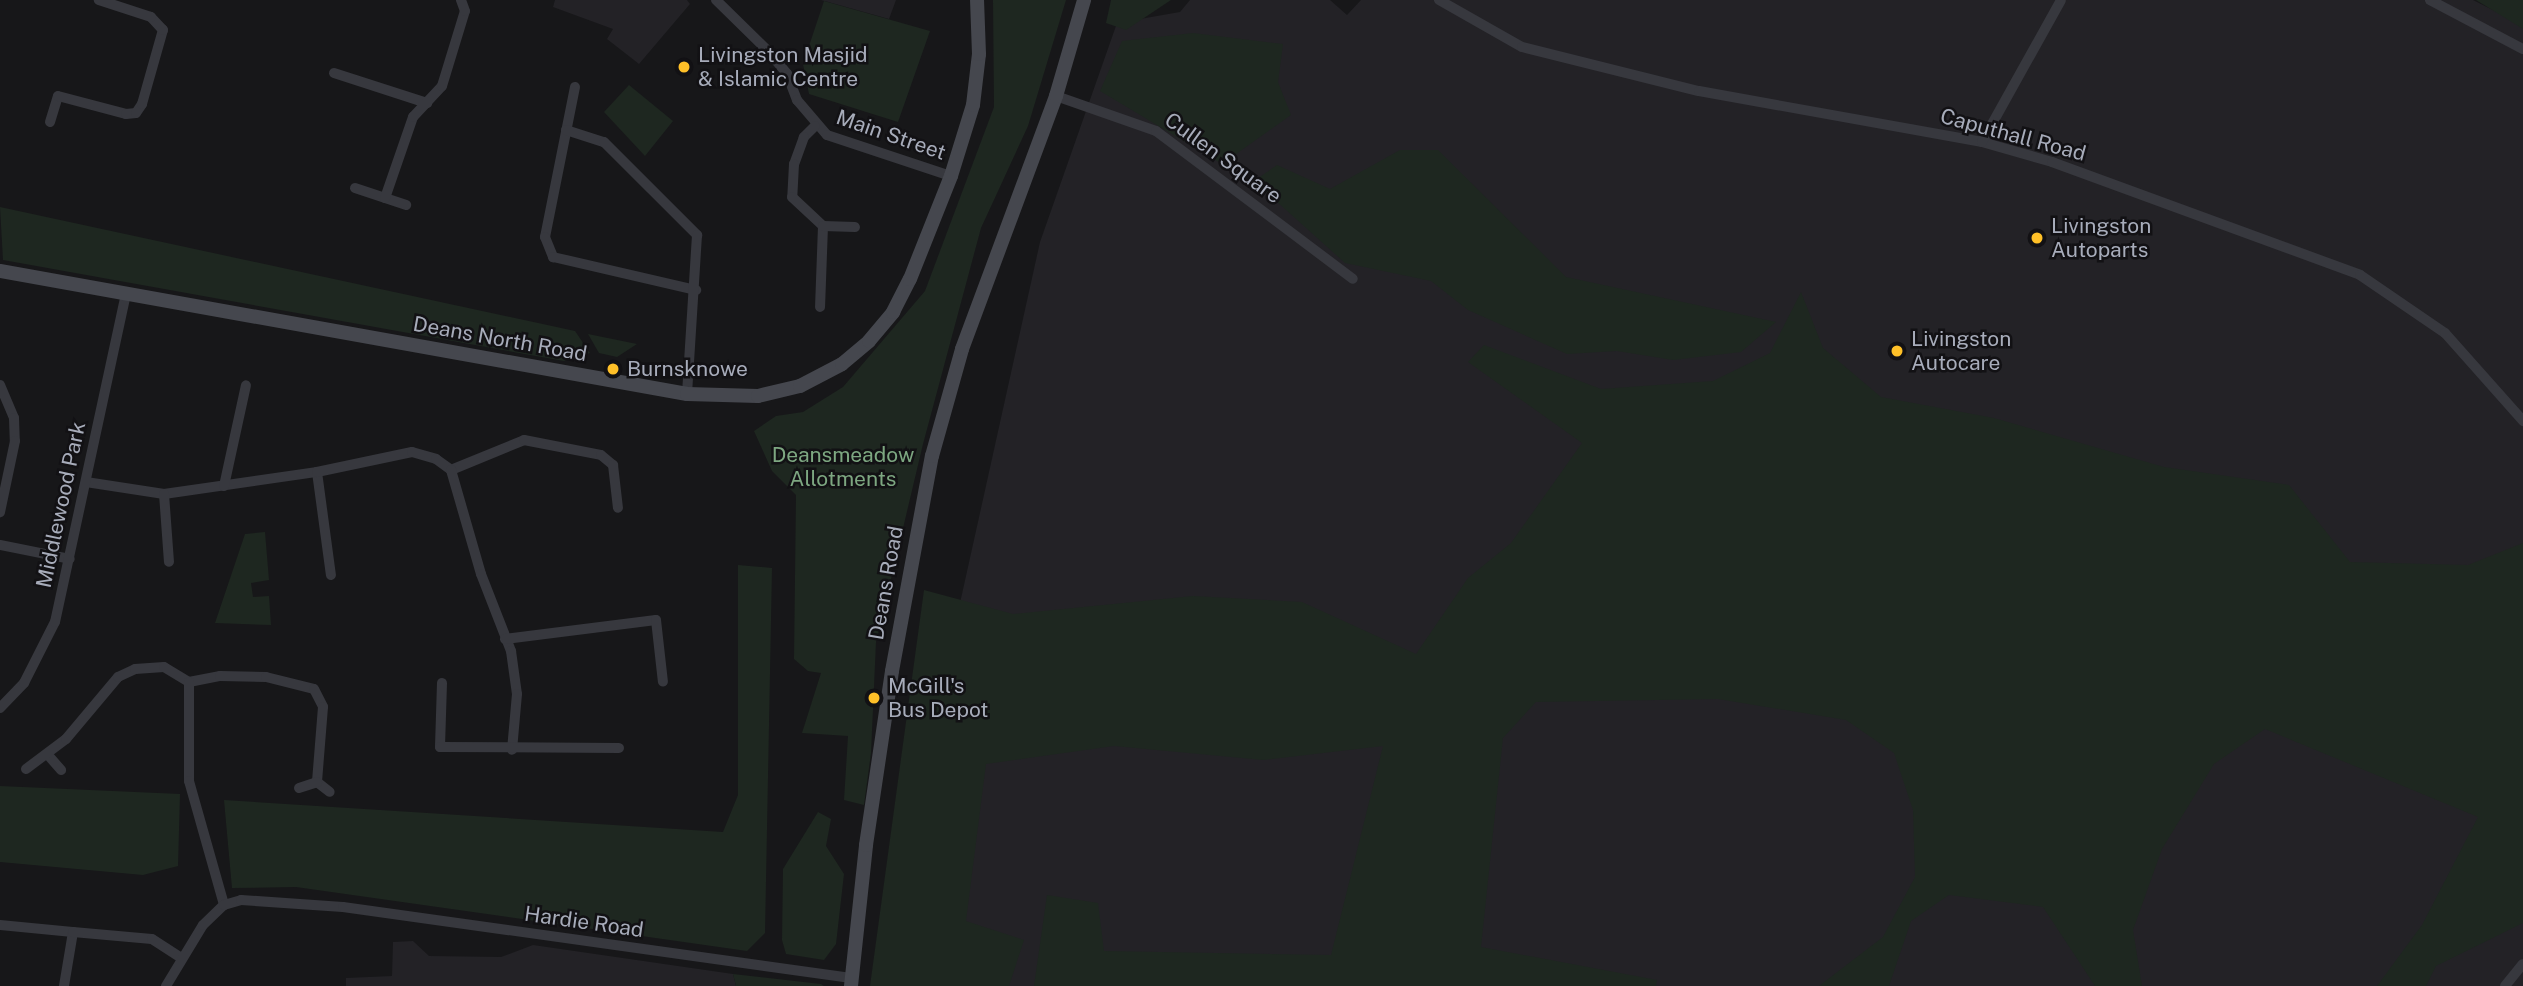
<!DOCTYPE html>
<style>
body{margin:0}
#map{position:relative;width:2523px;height:986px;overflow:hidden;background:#171719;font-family:"Public Sans",sans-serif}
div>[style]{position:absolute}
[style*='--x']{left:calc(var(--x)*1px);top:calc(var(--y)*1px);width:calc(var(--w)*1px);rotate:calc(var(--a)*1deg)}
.built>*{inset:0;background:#232226}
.green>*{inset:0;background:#1e2720}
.street>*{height:10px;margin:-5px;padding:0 5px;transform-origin:5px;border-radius:5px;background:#37383e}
.secondary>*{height:14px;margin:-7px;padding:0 7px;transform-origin:7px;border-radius:7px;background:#45474e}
.dots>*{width:19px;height:19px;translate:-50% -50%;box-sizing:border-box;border:4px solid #121114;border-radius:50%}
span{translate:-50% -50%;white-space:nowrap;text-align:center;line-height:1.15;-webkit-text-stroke:5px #121114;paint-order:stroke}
.poi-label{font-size:21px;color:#a7acba}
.left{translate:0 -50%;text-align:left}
.street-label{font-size:21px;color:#a7acba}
.park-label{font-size:21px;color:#7da781}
</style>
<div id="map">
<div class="built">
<i style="clip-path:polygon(555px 0,687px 0,690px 4px,639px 64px,607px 39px,613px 29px,553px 7px)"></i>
<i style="clip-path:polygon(821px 0,896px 0,889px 19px)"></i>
<i style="clip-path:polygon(1190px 0,1330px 0,1347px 15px,1361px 0,2473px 0,2523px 25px,2523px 986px,899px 986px,892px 910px,1040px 242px,1117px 23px,1180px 12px)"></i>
<i style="clip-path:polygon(413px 941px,429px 956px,501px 957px,533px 945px,733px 974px,736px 986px,346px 986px,346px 978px,392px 976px,393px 942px)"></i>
</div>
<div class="green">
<i style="clip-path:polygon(993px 0,1066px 0,1028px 126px,981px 228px,923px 444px,876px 642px,871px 753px,864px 805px,844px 800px,848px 736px,802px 733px,821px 673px,808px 671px,794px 659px,796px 495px,772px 471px,754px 431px,776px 416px,803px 412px,843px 387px,925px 291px,994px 107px)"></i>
<i style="clip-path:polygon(1111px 0,1171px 0,1126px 30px,1106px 23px)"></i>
<i style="clip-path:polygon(2476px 0,2523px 0,2523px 29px)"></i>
<i style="clip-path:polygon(824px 1px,930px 31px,898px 122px,809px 94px,803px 64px)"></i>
<i style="clip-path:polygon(1193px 33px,1283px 44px,1278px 82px,1291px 115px,1222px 164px,1100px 91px,1122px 41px)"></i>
<i style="clip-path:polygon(629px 85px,673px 121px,645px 156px,604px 112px)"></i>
<i style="clip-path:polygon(1400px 150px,1438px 150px,1566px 277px,1776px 322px,1741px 352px,1673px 360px,1617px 351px,1567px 354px,1468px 310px,1431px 281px,1345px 263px,1254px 181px,1277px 165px,1330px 189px)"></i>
<i style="clip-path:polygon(0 207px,575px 331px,590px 353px,564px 361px,3px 260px)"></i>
<i style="clip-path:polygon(1801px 292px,1823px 348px,1881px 397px,1994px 418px,2164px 467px,2289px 485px,2350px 562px,2468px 565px,2523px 543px,2523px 923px,2436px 966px,2426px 986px,2377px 986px,2422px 925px,2478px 817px,2265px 729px,2214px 764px,2162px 849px,2133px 930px,2142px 986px,2095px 986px,2043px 907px,1949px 895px,1911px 921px,1889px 986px,1819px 986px,1883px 937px,1915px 877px,1913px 810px,1894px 753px,1846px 720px,1718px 699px,1536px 702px,1503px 738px,1481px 947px,1657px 980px,1656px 986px,1034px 986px,1047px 895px,1098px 903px,1104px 951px,1331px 955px,1383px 746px,1263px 760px,1114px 746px,986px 764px,966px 921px,1024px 940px,1009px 986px,870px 986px,924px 590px,1013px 614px,1193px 596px,1302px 602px,1416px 654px,1468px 578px,1511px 543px,1582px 443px,1468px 362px,1484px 345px,1601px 389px,1713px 381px,1770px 353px)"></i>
<i style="clip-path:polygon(588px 334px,637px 344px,617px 357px,599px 353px)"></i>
<i style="clip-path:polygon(265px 532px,269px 580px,251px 583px,253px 597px,269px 596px,271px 625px,215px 623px,245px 534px)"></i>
<i style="clip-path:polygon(738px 565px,772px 568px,765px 933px,747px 951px,296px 887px,232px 888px,224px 800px,723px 832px,738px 795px)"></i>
<i style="clip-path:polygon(0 786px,180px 794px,178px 866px,143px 875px,0 862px)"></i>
<i style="clip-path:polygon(818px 812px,831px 819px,826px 846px,844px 874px,836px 944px,824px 960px,786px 954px,782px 940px,783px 869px)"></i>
<i style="clip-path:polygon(733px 974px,821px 984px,824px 986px,736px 986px)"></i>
</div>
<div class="street">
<i style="--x:716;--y:0;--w:73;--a:44.4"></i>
<i style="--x:768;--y:51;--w:30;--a:50"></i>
<i style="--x:787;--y:74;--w:28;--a:69"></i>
<i style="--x:797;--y:100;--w:46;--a:49.4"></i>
<i style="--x:827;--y:135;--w:131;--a:18.3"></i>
<i style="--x:1439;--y:0;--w:95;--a:29.5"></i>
<i style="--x:1522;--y:47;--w:182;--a:14"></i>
<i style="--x:1699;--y:91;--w:288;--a:10.2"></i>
<i style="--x:1982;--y:142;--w:73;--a:15.9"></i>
<i style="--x:2052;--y:162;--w:328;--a:20.1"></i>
<i style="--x:2360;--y:275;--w:103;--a:34.3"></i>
<i style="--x:2445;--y:333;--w:118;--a:48.4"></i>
<i style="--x:2430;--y:0;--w:105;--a:27.8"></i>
<i style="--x:334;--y:73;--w:98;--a:17.9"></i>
<i style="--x:575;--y:87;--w:153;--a:101.3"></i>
<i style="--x:545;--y:237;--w:22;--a:68"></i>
<i style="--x:553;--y:257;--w:147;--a:13"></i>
<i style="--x:1056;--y:96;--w:106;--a:19.3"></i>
<i style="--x:1156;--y:131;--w:246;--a:36.9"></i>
<i style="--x:50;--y:122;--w:27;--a:-73"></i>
<i style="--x:58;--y:96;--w:70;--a:14.8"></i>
<i style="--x:126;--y:114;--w:10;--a:-6"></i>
<i style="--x:136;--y:113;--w:11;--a:-56"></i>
<i style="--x:142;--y:104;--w:77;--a:-74.2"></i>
<i style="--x:163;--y:30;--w:18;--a:-133"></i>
<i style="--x:151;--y:17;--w:55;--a:-161.9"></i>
<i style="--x:815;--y:126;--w:16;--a:135"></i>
<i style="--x:804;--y:137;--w:29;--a:110"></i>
<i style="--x:794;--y:164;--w:33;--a:93"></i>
<i style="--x:792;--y:197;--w:42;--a:43.1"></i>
<i style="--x:823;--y:226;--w:81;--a:92.1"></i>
<i style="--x:566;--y:130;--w:40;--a:18"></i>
<i style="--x:604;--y:142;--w:132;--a:45"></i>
<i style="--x:697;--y:235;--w:159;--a:93.6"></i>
<i style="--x:1982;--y:142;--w:162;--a:-60.9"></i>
<i style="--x:355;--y:188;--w:54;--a:18.4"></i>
<i style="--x:385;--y:198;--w:86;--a:-70.9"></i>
<i style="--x:413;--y:117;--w:42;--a:-46.9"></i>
<i style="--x:442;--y:86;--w:78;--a:-73"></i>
<i style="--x:465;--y:11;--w:12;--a:-110"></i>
<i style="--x:823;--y:226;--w:32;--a:2"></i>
<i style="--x:0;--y:385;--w:36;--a:67"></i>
<i style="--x:14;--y:418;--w:23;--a:88"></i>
<i style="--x:15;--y:441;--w:73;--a:101.9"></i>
<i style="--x:451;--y:470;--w:79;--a:-22.3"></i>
<i style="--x:524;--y:440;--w:78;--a:11"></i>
<i style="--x:601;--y:455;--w:16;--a:40"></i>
<i style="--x:613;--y:465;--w:43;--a:83.4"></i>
<i style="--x:317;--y:472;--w:104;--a:82.3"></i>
<i style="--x:86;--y:482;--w:79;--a:8.7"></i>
<i style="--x:164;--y:494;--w:155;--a:-8.2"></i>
<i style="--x:317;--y:472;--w:97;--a:-11.9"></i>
<i style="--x:412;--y:452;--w:25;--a:16"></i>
<i style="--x:436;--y:459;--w:19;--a:36"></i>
<i style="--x:451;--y:470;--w:108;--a:73.9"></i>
<i style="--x:481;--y:574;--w:83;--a:68.7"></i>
<i style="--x:511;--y:651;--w:43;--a:82.1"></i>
<i style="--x:517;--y:694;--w:56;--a:95.1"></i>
<i style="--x:224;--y:486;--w:103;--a:-77.7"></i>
<i style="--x:164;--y:494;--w:68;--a:85.8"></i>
<i style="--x:0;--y:545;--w:71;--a:11.3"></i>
<i style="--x:505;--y:639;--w:152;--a:-7.2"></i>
<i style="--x:656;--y:620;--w:62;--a:83.6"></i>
<i style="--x:189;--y:682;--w:32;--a:-11"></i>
<i style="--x:220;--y:676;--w:46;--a:1.2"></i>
<i style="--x:266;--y:677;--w:49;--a:14"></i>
<i style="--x:314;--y:689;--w:20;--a:63"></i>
<i style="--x:323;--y:707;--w:75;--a:94.6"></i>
<i style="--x:317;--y:782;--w:16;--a:38"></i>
<i style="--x:442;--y:683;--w:64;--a:91.8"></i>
<i style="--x:440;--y:747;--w:179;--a:0.3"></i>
<i style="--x:0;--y:708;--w:35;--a:-46"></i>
<i style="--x:24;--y:683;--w:68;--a:-63.1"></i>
<i style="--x:55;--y:622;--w:336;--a:-77.8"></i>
<i style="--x:48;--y:755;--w:20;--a:49"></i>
<i style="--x:26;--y:769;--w:50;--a:-36.9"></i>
<i style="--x:66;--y:739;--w:81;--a:-50"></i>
<i style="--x:118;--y:677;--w:19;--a:-25"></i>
<i style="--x:135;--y:669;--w:29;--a:-4"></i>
<i style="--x:164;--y:667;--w:29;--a:31"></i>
<i style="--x:189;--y:682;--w:99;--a:90"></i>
<i style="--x:189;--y:781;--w:129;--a:74.2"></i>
<i style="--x:299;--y:788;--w:19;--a:-18"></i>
<i style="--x:0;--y:925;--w:73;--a:5.5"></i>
<i style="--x:73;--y:932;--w:55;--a:99.5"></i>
<i style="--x:73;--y:932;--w:79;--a:5.1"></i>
<i style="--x:152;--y:939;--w:35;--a:33"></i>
<i style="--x:166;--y:986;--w:71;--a:-58.8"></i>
<i style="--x:203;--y:925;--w:29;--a:-44"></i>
<i style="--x:224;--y:905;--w:18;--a:-16"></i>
<i style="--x:241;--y:900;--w:102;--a:3.9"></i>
<i style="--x:343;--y:907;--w:513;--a:7.96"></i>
<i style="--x:2505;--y:986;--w:28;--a:-51"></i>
</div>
<div class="secondary">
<i style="--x:0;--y:271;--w:698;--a:10.15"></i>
<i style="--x:687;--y:394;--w:71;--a:1.6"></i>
<i style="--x:758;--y:396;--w:43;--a:-13.4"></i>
<i style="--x:800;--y:386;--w:47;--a:-27.6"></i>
<i style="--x:842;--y:364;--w:35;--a:-40"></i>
<i style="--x:869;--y:341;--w:38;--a:-50"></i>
<i style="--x:893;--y:312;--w:37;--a:-63"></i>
<i style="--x:910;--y:279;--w:111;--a:-68.3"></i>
<i style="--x:951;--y:176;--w:74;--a:-72.8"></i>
<i style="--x:973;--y:105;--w:51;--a:-83.3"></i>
<i style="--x:979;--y:54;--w:54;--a:-92.1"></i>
<i style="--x:851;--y:986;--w:142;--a:-83.9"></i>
<i style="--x:866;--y:845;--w:176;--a:-81.5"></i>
<i style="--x:892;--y:671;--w:219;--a:-79.5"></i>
<i style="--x:932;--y:456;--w:111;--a:-74.3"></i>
<i style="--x:962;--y:349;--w:270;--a:-69.6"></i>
<i style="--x:1056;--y:96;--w:100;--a:-73.7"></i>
</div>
<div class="dots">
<i style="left:684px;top:67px;background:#ffc028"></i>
<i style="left:2037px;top:238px;background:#ffc028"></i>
<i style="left:1897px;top:351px;background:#ffc028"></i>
<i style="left:613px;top:369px;background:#ffc028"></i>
<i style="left:874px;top:698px;background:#ffc028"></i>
</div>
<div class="poi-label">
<span class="left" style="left:698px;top:67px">Livingston Masjid<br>&amp; Islamic Centre</span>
<span class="left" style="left:2051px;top:238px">Livingston<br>Autoparts</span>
<span class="left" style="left:1911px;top:351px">Livingston<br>Autocare</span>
<span class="left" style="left:627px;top:369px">Burnsknowe</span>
<span class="left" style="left:888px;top:698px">McGill's<br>Bus Depot</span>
</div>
<div class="street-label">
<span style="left:891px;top:135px;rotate:19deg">Main Street</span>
<span style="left:2013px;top:135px;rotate:15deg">Caputhall Road</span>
<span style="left:1223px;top:158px;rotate:36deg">Cullen Square</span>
<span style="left:500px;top:339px;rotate:10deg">Deans North Road</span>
<span style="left:61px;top:505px;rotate:-78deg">Middlewood Park</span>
<span style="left:886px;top:583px;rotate:-80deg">Deans Road</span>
<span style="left:584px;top:922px;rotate:8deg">Hardie Road</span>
</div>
<div class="park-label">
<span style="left:843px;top:467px">Deansmeadow<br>Allotments</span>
</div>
</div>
